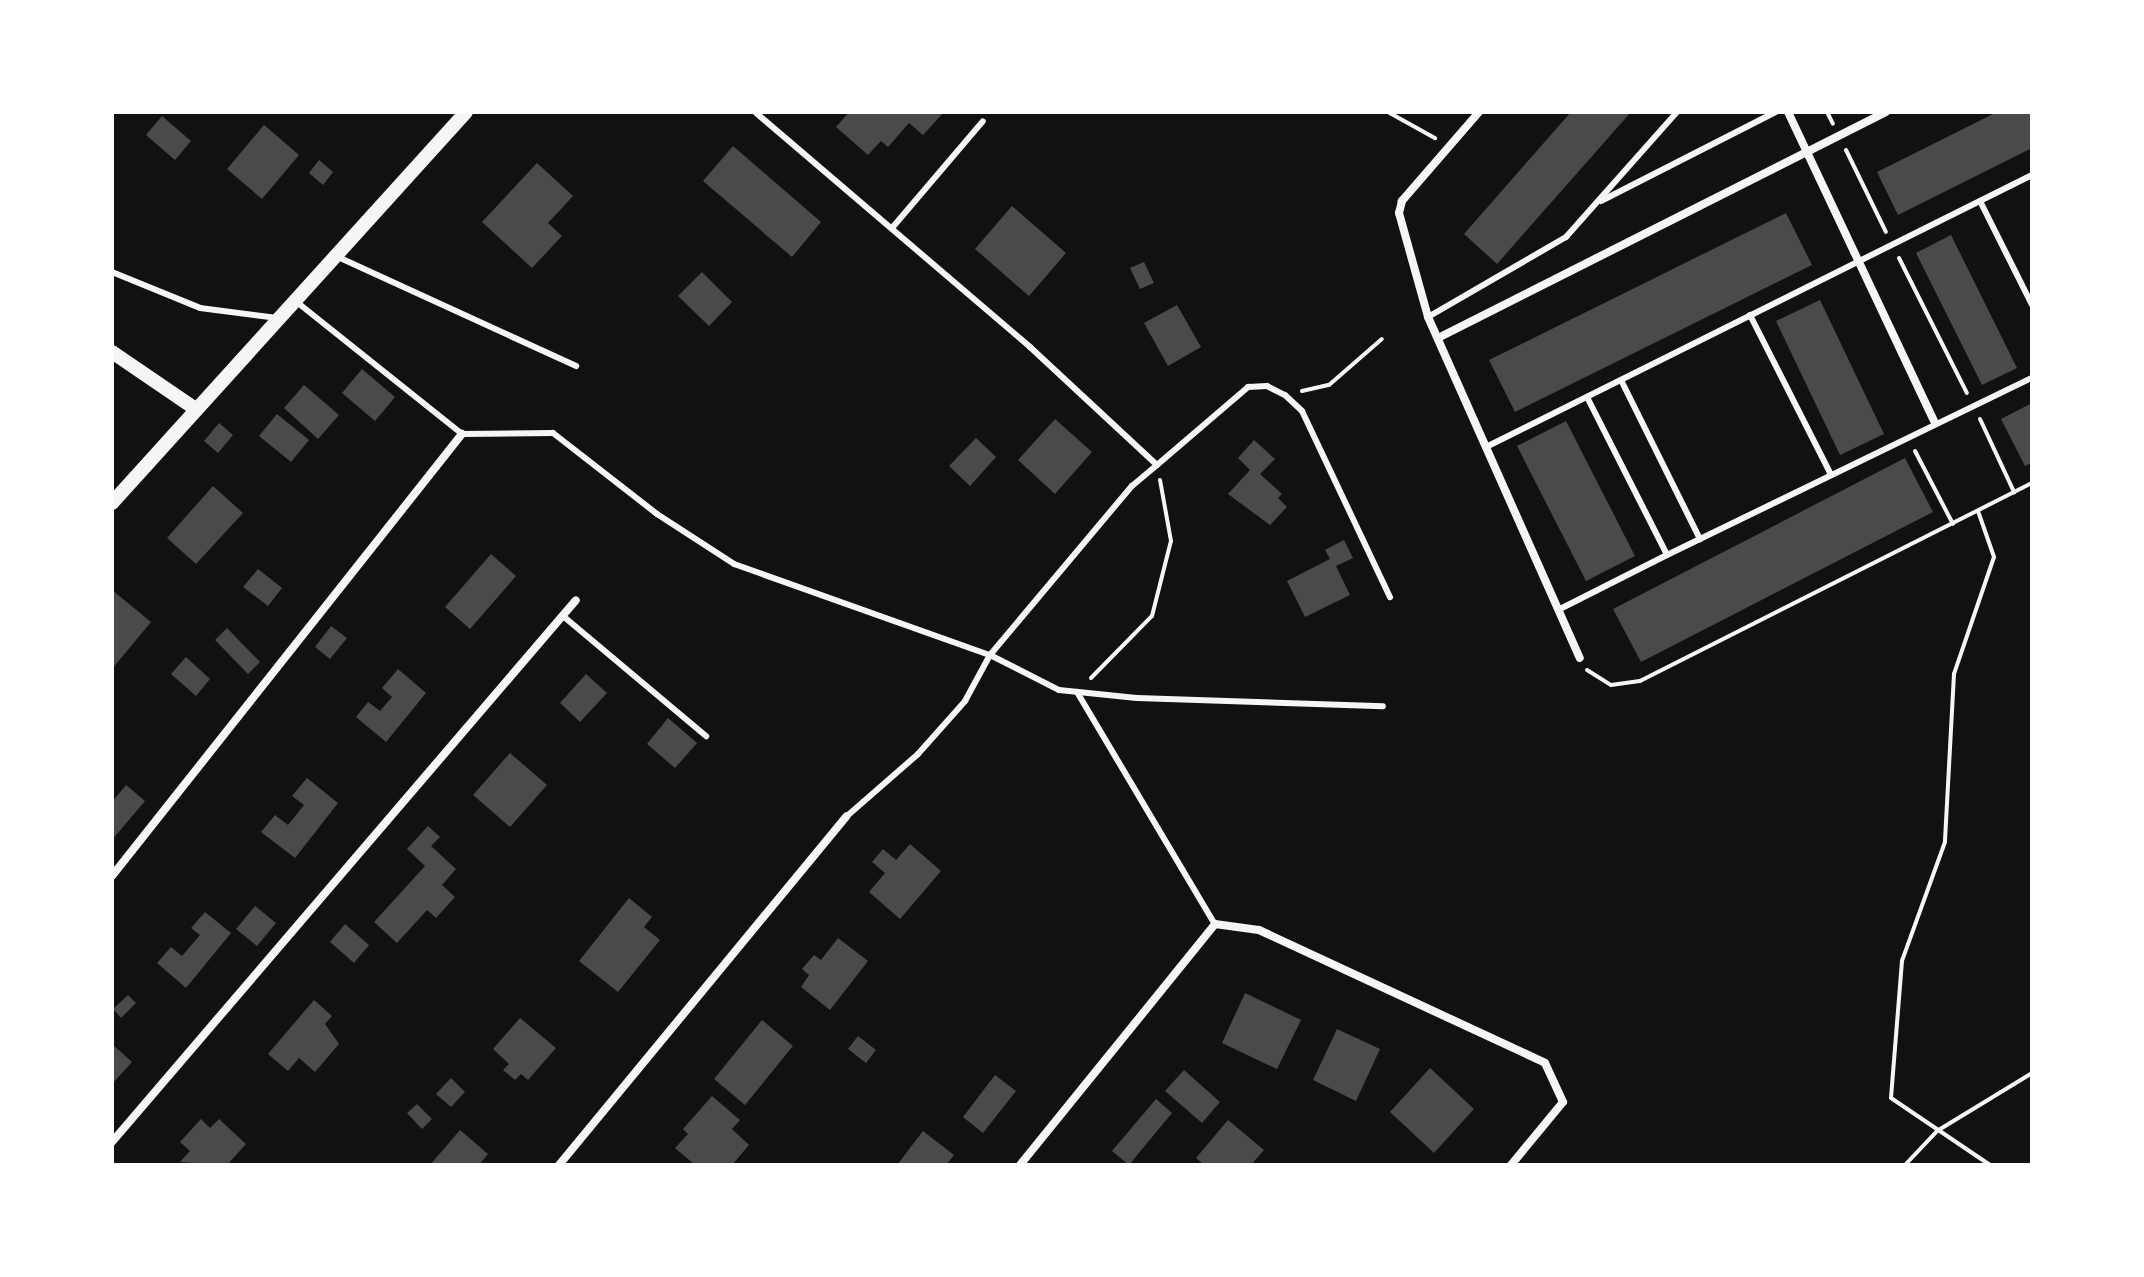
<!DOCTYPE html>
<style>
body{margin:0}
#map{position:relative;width:2144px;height:1277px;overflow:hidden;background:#111;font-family:Arial,sans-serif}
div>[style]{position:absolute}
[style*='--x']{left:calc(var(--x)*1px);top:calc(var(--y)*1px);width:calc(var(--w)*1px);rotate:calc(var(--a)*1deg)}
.building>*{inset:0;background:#4a4a4a}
.path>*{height:4px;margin:-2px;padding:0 2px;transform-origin:2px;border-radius:2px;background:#f5f5f5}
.service>*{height:6px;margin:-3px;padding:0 3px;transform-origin:3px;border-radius:3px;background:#f5f5f5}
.minor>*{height:8px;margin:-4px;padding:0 4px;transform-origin:4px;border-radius:4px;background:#f5f5f5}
.tertiary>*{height:14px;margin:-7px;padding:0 7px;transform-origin:7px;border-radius:7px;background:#f5f5f5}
span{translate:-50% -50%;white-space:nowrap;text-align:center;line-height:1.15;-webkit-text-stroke:6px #fff;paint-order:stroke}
.frame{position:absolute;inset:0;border:114px solid #fff;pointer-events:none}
</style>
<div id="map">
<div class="building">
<i style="clip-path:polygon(849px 112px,944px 112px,923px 135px,909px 123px,888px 147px,881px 141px,868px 155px,836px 127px)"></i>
<i style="clip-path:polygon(1571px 112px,1631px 112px,1497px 264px,1464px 234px)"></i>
<i style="clip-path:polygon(1997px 112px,2032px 112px,2032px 148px,1898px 215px,1877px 172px)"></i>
<i style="clip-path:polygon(162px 116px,191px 141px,175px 160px,146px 135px)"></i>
<i style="clip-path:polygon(264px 125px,299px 155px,262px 199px,227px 169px)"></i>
<i style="clip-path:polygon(733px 146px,821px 222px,792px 257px,703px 181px)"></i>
<i style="clip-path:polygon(319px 160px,333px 172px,323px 185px,309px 173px)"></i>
<i style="clip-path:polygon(537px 163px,573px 196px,548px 223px,562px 236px,532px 268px,482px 222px)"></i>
<i style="clip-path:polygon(1012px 206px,1066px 253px,1029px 296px,975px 249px)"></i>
<i style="clip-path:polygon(1786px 213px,1812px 265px,1515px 412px,1489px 360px)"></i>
<i style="clip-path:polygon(1951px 235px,2017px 368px,1982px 385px,1916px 253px)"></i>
<i style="clip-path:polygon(1144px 262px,1154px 283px,1140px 289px,1130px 268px)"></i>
<i style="clip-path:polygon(702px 272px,732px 302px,709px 326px,678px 296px)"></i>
<i style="clip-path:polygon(1820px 300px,1884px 434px,1840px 455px,1776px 321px)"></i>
<i style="clip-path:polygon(1177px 305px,1201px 347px,1168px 366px,1144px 323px)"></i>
<i style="clip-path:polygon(362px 369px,395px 397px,375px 421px,342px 393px)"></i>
<i style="clip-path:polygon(304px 385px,339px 415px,318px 439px,284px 408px)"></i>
<i style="clip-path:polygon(2032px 403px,2032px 463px,2025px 466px,2001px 419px)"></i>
<i style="clip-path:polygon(277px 414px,309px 440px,291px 462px,259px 436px)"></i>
<i style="clip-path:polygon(1055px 419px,1092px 452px,1055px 494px,1018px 460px)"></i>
<i style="clip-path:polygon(1566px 421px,1635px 556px,1586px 581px,1517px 446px)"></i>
<i style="clip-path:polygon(219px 423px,233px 435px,218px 453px,204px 441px)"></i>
<i style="clip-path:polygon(976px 438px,996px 457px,970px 486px,949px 466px)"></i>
<i style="clip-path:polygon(1254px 440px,1275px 459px,1260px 474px,1282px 494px,1278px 498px,1287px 507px,1270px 525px,1228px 494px,1250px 470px,1238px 458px)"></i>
<i style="clip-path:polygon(1905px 458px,1933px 512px,1641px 662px,1613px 609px)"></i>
<i style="clip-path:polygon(213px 486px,243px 513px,196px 564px,167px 538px)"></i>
<i style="clip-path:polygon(1344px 540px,1353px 558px,1336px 566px,1350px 595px,1305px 617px,1287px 581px,1330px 559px,1325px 550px)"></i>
<i style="clip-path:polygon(491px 554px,516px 576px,470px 629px,445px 607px)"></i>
<i style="clip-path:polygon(258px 569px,282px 588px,268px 606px,243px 587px)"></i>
<i style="clip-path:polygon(112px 590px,151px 622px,112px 669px)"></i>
<i style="clip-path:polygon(331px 626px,347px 638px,330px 659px,315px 647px)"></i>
<i style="clip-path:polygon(227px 628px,260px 662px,248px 674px,215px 640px)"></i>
<i style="clip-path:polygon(186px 657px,210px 679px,196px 696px,171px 674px)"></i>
<i style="clip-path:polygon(398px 669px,426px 693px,386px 742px,356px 717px,368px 702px,380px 711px,392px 697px,382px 688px)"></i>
<i style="clip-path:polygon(586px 674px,607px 693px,580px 722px,560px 703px)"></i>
<i style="clip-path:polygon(668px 718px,697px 743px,675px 768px,647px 744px)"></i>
<i style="clip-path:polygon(510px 753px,547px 785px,510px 827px,473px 795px)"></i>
<i style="clip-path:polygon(307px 778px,338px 803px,295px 858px,261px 832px,275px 815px,288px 825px,304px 805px,292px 796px)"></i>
<i style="clip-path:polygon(126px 785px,145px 801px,112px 840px,112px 802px)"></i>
<i style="clip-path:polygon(428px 826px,440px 837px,431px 846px,456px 869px,442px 885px,455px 897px,436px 918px,427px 910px,397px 943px,374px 922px,425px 866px,407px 849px)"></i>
<i style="clip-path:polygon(910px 844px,941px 871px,900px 919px,869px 892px,885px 873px,872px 862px,883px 849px,896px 860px)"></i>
<i style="clip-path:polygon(629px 898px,652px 917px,644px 927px,660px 940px,618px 992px,579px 961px)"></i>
<i style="clip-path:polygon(255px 906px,276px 923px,257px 946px,236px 929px)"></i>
<i style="clip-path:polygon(205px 912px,231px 933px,186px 988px,157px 963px,171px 947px,182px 956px,200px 935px,191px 928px)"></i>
<i style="clip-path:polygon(345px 924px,369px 945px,354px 963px,330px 942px)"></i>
<i style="clip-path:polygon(838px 938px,868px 961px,830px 1010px,801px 987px,809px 975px,802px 969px,814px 955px,821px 960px)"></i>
<i style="clip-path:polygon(1245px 993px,1301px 1020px,1277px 1069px,1222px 1043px)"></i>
<i style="clip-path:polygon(128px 995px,136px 1003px,121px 1018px,113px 1009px)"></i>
<i style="clip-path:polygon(314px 1000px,332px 1016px,325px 1024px,339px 1044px,315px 1072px,299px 1058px,288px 1071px,268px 1054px)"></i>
<i style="clip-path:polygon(520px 1018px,556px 1048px,528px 1080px,521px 1074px,515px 1080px,503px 1070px,509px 1064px,493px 1049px)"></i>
<i style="clip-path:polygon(762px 1020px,793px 1046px,745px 1105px,714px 1079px)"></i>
<i style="clip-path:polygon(1337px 1029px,1380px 1049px,1356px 1101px,1313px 1080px)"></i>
<i style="clip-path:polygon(858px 1036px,876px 1050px,866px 1063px,848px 1049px)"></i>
<i style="clip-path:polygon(112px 1044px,132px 1062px,112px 1084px)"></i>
<i style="clip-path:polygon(1430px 1068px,1474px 1109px,1434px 1153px,1390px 1112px)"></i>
<i style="clip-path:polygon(1184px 1070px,1220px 1102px,1202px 1123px,1165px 1091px)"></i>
<i style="clip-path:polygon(995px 1075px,1016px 1091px,983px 1133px,963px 1117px)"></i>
<i style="clip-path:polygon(451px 1078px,465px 1092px,451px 1107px,436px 1094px)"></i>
<i style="clip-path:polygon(712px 1096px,740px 1120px,732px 1129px,749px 1145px,732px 1165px,695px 1165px,675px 1148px,688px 1134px,683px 1129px)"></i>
<i style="clip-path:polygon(1156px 1099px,1172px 1113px,1129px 1165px,1112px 1151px)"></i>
<i style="clip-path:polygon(417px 1104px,432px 1119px,422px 1129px,407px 1113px)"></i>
<i style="clip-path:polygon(201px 1119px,210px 1128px,219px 1119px,246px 1144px,227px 1165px,180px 1162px,190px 1151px,180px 1142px)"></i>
<i style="clip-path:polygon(1228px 1120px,1264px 1150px,1251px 1165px,1204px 1165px,1196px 1158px)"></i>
<i style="clip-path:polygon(460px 1130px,488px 1154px,479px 1165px,430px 1165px)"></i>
<i style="clip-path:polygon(923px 1131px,954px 1155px,946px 1165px,897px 1165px)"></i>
</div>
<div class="path">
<i style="--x:1388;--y:112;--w:54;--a:29"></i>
<i style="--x:1827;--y:112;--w:13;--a:63"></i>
<i style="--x:1846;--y:150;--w:91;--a:64"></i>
<i style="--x:1899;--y:258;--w:151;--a:63.3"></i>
<i style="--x:1302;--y:391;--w:28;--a:-13"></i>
<i style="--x:1329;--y:385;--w:70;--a:-41"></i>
<i style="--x:1980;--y:419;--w:81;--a:65"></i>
<i style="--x:1915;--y:451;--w:82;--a:62.5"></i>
<i style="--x:1978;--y:511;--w:49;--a:70.8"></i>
<i style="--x:1994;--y:557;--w:124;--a:108.9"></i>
<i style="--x:1954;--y:674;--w:168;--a:93.1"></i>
<i style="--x:1945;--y:842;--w:127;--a:109.9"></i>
<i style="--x:1902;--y:961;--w:137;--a:94.6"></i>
<i style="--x:1891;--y:1098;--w:120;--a:34.1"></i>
<i style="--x:1587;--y:670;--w:28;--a:32"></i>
<i style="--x:1611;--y:685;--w:29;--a:-8"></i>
<i style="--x:1640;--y:681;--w:439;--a:-26.8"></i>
<i style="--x:1091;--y:678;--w:87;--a:-45.5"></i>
<i style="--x:1152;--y:616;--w:77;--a:-75.8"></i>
<i style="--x:1171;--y:541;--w:62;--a:-100.2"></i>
<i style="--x:1905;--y:1165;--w:47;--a:-46.7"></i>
<i style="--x:1937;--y:1131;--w:111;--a:-31.4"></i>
</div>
<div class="service">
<i style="--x:755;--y:112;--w:362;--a:40.5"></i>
<i style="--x:1030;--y:347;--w:173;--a:42.9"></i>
<i style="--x:1157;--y:465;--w:120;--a:-40.6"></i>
<i style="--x:1248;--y:387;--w:19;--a:-3"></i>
<i style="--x:1267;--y:386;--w:20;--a:27"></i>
<i style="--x:1285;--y:395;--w:23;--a:43"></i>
<i style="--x:1302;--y:411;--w:206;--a:64.7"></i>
<i style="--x:1601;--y:201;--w:196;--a:-27"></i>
<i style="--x:1980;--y:201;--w:116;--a:63.4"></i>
<i style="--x:892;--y:228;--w:140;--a:-49.6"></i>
<i style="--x:338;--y:257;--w:262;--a:24.6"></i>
<i style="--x:112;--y:272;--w:95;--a:22.2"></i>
<i style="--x:200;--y:308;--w:78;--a:7.4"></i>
<i style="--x:298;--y:303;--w:210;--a:38.6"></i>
<i style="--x:462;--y:434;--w:91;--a:-0.6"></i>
<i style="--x:553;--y:433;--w:132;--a:37.9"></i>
<i style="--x:657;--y:514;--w:92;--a:33"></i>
<i style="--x:734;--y:564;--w:272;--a:19.6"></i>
<i style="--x:990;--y:655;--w:77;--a:26.9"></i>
<i style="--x:1059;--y:690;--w:78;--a:5.9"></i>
<i style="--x:1137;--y:698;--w:246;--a:1.9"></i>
<i style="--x:1750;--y:315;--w:177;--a:63.1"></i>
<i style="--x:1428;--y:317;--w:160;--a:-30.1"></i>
<i style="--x:1566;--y:237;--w:167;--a:-48.4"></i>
<i style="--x:1621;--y:380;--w:178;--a:63.6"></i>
<i style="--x:1587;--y:397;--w:177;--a:63.1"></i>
<i style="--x:1667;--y:555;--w:406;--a:-25.9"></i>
<i style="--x:1486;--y:447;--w:610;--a:-26.48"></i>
<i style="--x:1558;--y:610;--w:122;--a:-26.8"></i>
<i style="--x:563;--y:616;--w:187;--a:40"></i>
<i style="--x:1077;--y:692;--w:270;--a:59.3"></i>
<i style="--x:847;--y:816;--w:94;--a:-41.1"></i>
<i style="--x:918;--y:754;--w:71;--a:-48.4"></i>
<i style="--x:965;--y:701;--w:52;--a:-61.5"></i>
<i style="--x:990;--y:655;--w:221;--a:-50"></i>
<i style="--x:1132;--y:486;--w:33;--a:-40"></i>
</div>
<div class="minor">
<i style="--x:1479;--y:112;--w:118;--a:130.9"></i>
<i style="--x:1402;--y:201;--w:12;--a:104"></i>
<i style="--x:1399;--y:213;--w:108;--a:74.4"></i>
<i style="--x:1428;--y:317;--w:373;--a:66"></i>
<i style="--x:1788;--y:112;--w:342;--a:64.7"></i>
<i style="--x:1438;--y:338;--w:502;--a:-26.77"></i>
<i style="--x:112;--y:876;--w:564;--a:-51.63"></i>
<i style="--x:112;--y:1142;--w:713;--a:-49.43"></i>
<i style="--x:559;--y:1165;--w:452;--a:-50.5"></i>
<i style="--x:1020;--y:1165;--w:310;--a:-51"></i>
<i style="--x:1215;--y:924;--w:44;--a:7.8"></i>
<i style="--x:1259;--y:930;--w:315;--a:24.9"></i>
<i style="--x:1545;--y:1063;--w:43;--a:65.2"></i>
<i style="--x:1563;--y:1102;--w:82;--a:129.5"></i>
</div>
<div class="tertiary">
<i style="--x:112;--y:352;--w:99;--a:34.3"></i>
<i style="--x:112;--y:503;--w:527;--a:-47.84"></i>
</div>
<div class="frame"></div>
</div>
